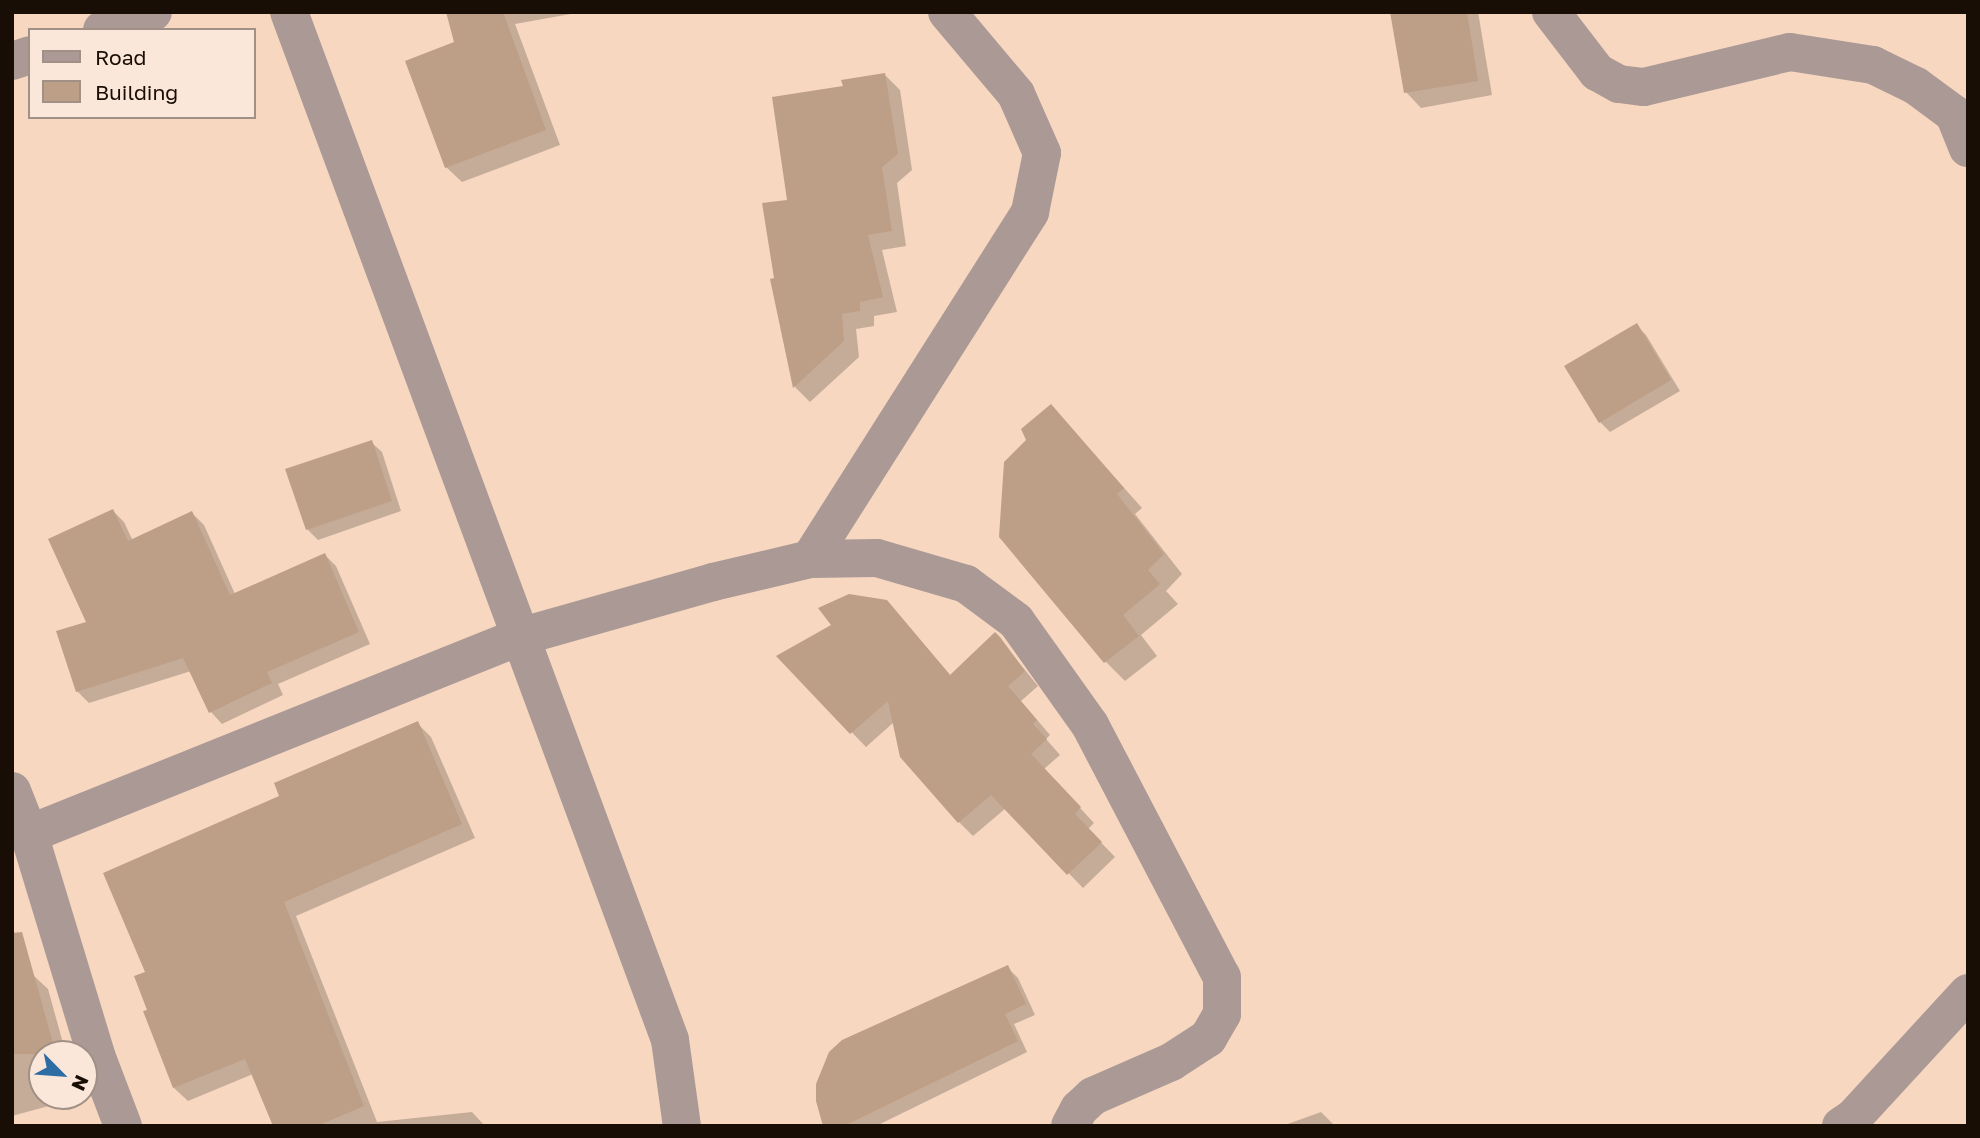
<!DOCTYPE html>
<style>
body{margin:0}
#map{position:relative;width:1980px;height:1138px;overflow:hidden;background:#f7d7c0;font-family:"Golos Text",sans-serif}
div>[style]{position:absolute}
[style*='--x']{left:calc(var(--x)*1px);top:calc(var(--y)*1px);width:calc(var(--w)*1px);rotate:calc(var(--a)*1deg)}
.shadow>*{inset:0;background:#0003}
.building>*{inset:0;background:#bd9e86}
.minor>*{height:38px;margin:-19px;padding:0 19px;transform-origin:19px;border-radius:19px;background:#ab9995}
span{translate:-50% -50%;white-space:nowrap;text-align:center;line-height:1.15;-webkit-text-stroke:5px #fbe7d9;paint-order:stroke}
.frame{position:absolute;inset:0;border:14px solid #190e06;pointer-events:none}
.legend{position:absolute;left:28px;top:28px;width:228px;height:91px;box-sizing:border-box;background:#fbe7d9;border:2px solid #a19085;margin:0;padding:9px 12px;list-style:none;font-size:21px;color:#190e06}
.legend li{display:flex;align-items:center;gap:14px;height:35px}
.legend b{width:35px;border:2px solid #a19085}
.north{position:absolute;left:28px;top:1040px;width:70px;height:70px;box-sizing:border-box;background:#fbe7d9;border:2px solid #a19085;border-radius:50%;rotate:115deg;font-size:19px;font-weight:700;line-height:28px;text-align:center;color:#190e06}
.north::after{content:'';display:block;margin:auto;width:24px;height:32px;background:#2e6da4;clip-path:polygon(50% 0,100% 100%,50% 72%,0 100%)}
</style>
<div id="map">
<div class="shadow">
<i style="clip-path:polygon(448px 12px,582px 12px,515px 24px,560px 145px,462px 182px,446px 167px,456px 43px)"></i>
<i style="clip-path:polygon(1392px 12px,1478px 12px,1492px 95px,1421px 108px,1406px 92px)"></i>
<i style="clip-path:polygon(885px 75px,900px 90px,912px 170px,897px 183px,906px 246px,882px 250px,897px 312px,874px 316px,874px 326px,856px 329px,859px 357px,810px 402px,795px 387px,772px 280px,776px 280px,789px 201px,845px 88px)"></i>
<i style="clip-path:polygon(1636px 325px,1646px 335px,1680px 391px,1610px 432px,1600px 422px)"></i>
<i style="clip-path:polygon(1051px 406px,1142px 508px,1135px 514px,1182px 574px,1166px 591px,1178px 604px,1141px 635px,1157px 656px,1125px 681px,1106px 662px,1028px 440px)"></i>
<i style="clip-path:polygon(371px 442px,382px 452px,401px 511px,318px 540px,308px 530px,287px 470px)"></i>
<i style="clip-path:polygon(113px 511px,124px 522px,133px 541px,192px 513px,204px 525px,235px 594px,325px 555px,336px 566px,370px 644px,278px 684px,283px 695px,222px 724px,211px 712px,191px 671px,89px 703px,77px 691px,88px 623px)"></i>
<i style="clip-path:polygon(887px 601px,951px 676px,999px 638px,1038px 686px,1021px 701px,1050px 735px,1046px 739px,1060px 755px,1044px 769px,1094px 823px,1088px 829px,1115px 857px,1083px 888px,1006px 808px,973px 836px,959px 822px,894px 722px,866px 747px,778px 656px)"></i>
<i style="clip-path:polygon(417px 723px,431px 737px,475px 838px,296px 916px,377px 1122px,472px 1112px,485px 1126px,275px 1126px,253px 1074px,188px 1101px,174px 1088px,145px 1012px,149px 1011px,148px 973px,281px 797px)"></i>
<i style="clip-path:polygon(1007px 967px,1018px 978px,1035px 1015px,1014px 1024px,1027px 1052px,876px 1126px,828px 1126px)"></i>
<i style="clip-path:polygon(33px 975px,48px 989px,66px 1054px,42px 1054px,42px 1096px,78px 1098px,12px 1116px,12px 981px)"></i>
<i style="clip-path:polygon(1321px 1112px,1335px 1126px,1282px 1126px)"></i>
</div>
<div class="building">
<i style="clip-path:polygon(446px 12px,503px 12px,546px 130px,445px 168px,405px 61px,454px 42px)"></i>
<i style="clip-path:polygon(1390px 12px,1467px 12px,1478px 81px,1404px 93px)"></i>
<i style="clip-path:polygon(885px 73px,898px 154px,882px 167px,892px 231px,868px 235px,883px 297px,860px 302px,860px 311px,842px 314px,844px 341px,793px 388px,770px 279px,774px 278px,762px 203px,787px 200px,772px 97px,843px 86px,841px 80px)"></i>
<i style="clip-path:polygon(1637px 323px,1671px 380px,1599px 423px,1564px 366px)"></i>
<i style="clip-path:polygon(1051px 404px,1124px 488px,1117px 494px,1164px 554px,1148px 570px,1160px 584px,1123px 615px,1139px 636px,1104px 663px,999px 537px,1004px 462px,1026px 440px,1021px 429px)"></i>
<i style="clip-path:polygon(372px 440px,392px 501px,306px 530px,285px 469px)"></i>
<i style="clip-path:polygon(113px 509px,128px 541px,192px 511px,230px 595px,325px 553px,359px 632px,267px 672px,272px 683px,209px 713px,183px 658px,76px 692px,56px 631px,86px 622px,48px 539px)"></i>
<i style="clip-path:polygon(849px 594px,887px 600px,950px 675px,995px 632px,1000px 637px,1025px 671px,1008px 686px,1037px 720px,1033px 724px,1047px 739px,1031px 754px,1081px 807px,1075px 814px,1102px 842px,1067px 875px,991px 795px,958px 823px,900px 757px,888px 701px,850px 734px,776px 656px,831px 625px,818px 608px)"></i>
<i style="clip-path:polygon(418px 721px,462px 824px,284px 902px,364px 1106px,317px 1126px,273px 1126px,245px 1059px,173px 1088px,143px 1011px,147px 1010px,134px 976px,145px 972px,103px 873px,279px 796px,274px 783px)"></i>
<i style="clip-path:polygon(22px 932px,56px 1054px,12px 1054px,12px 933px)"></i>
<i style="clip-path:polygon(1008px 965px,1026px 1004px,1005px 1014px,1018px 1041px,844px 1126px,823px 1126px,816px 1101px,816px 1084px,829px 1052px,842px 1040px)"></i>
</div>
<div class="minor">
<i style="--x:289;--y:12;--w:1096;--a:69.66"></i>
<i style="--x:670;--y:1040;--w:87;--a:82.1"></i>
<i style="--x:1551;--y:12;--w:76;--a:52.5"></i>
<i style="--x:1597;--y:72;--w:25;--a:29"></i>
<i style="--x:1619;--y:84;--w:25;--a:7"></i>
<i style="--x:1644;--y:87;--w:150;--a:-13.5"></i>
<i style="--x:1790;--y:52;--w:84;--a:8.9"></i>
<i style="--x:1873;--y:65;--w:48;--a:26"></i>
<i style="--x:1916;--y:86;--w:47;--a:36.4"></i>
<i style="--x:1954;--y:114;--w:37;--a:68"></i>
<i style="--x:102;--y:30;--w:54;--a:-19.4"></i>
<i style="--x:12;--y:61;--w:19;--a:-18"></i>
<i style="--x:810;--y:559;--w:411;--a:-57.6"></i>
<i style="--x:1030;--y:212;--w:60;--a:-78.5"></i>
<i style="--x:1042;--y:153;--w:64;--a:-113.8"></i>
<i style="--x:1016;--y:94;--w:107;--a:-130.1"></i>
<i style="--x:12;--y:791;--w:46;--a:68.4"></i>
<i style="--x:29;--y:834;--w:231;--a:73.1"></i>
<i style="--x:96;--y:1055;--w:76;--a:69.2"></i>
<i style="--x:29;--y:834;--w:528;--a:-21.9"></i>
<i style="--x:519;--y:637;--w:202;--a:-15.8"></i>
<i style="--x:713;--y:582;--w:100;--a:-13.3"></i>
<i style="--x:810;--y:559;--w:67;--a:-0.9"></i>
<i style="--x:877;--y:558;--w:93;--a:16.3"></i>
<i style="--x:966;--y:584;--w:62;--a:36.5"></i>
<i style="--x:1016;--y:621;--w:128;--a:54.6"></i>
<i style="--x:1090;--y:725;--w:284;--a:62.4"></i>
<i style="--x:1222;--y:977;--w:37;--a:90"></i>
<i style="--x:1222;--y:1014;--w:28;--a:120"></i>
<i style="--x:1208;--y:1038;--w:44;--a:147"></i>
<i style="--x:1171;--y:1062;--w:85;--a:156.4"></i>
<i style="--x:1093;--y:1096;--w:19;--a:137"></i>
<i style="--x:1079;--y:1109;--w:19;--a:118"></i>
<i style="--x:1841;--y:1126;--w:14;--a:-34"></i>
<i style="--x:1853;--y:1118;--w:170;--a:-47.4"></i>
</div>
<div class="frame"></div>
<ul class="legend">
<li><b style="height:9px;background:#ab9995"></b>Road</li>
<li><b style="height:19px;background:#bd9e86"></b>Building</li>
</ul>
<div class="north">N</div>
</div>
